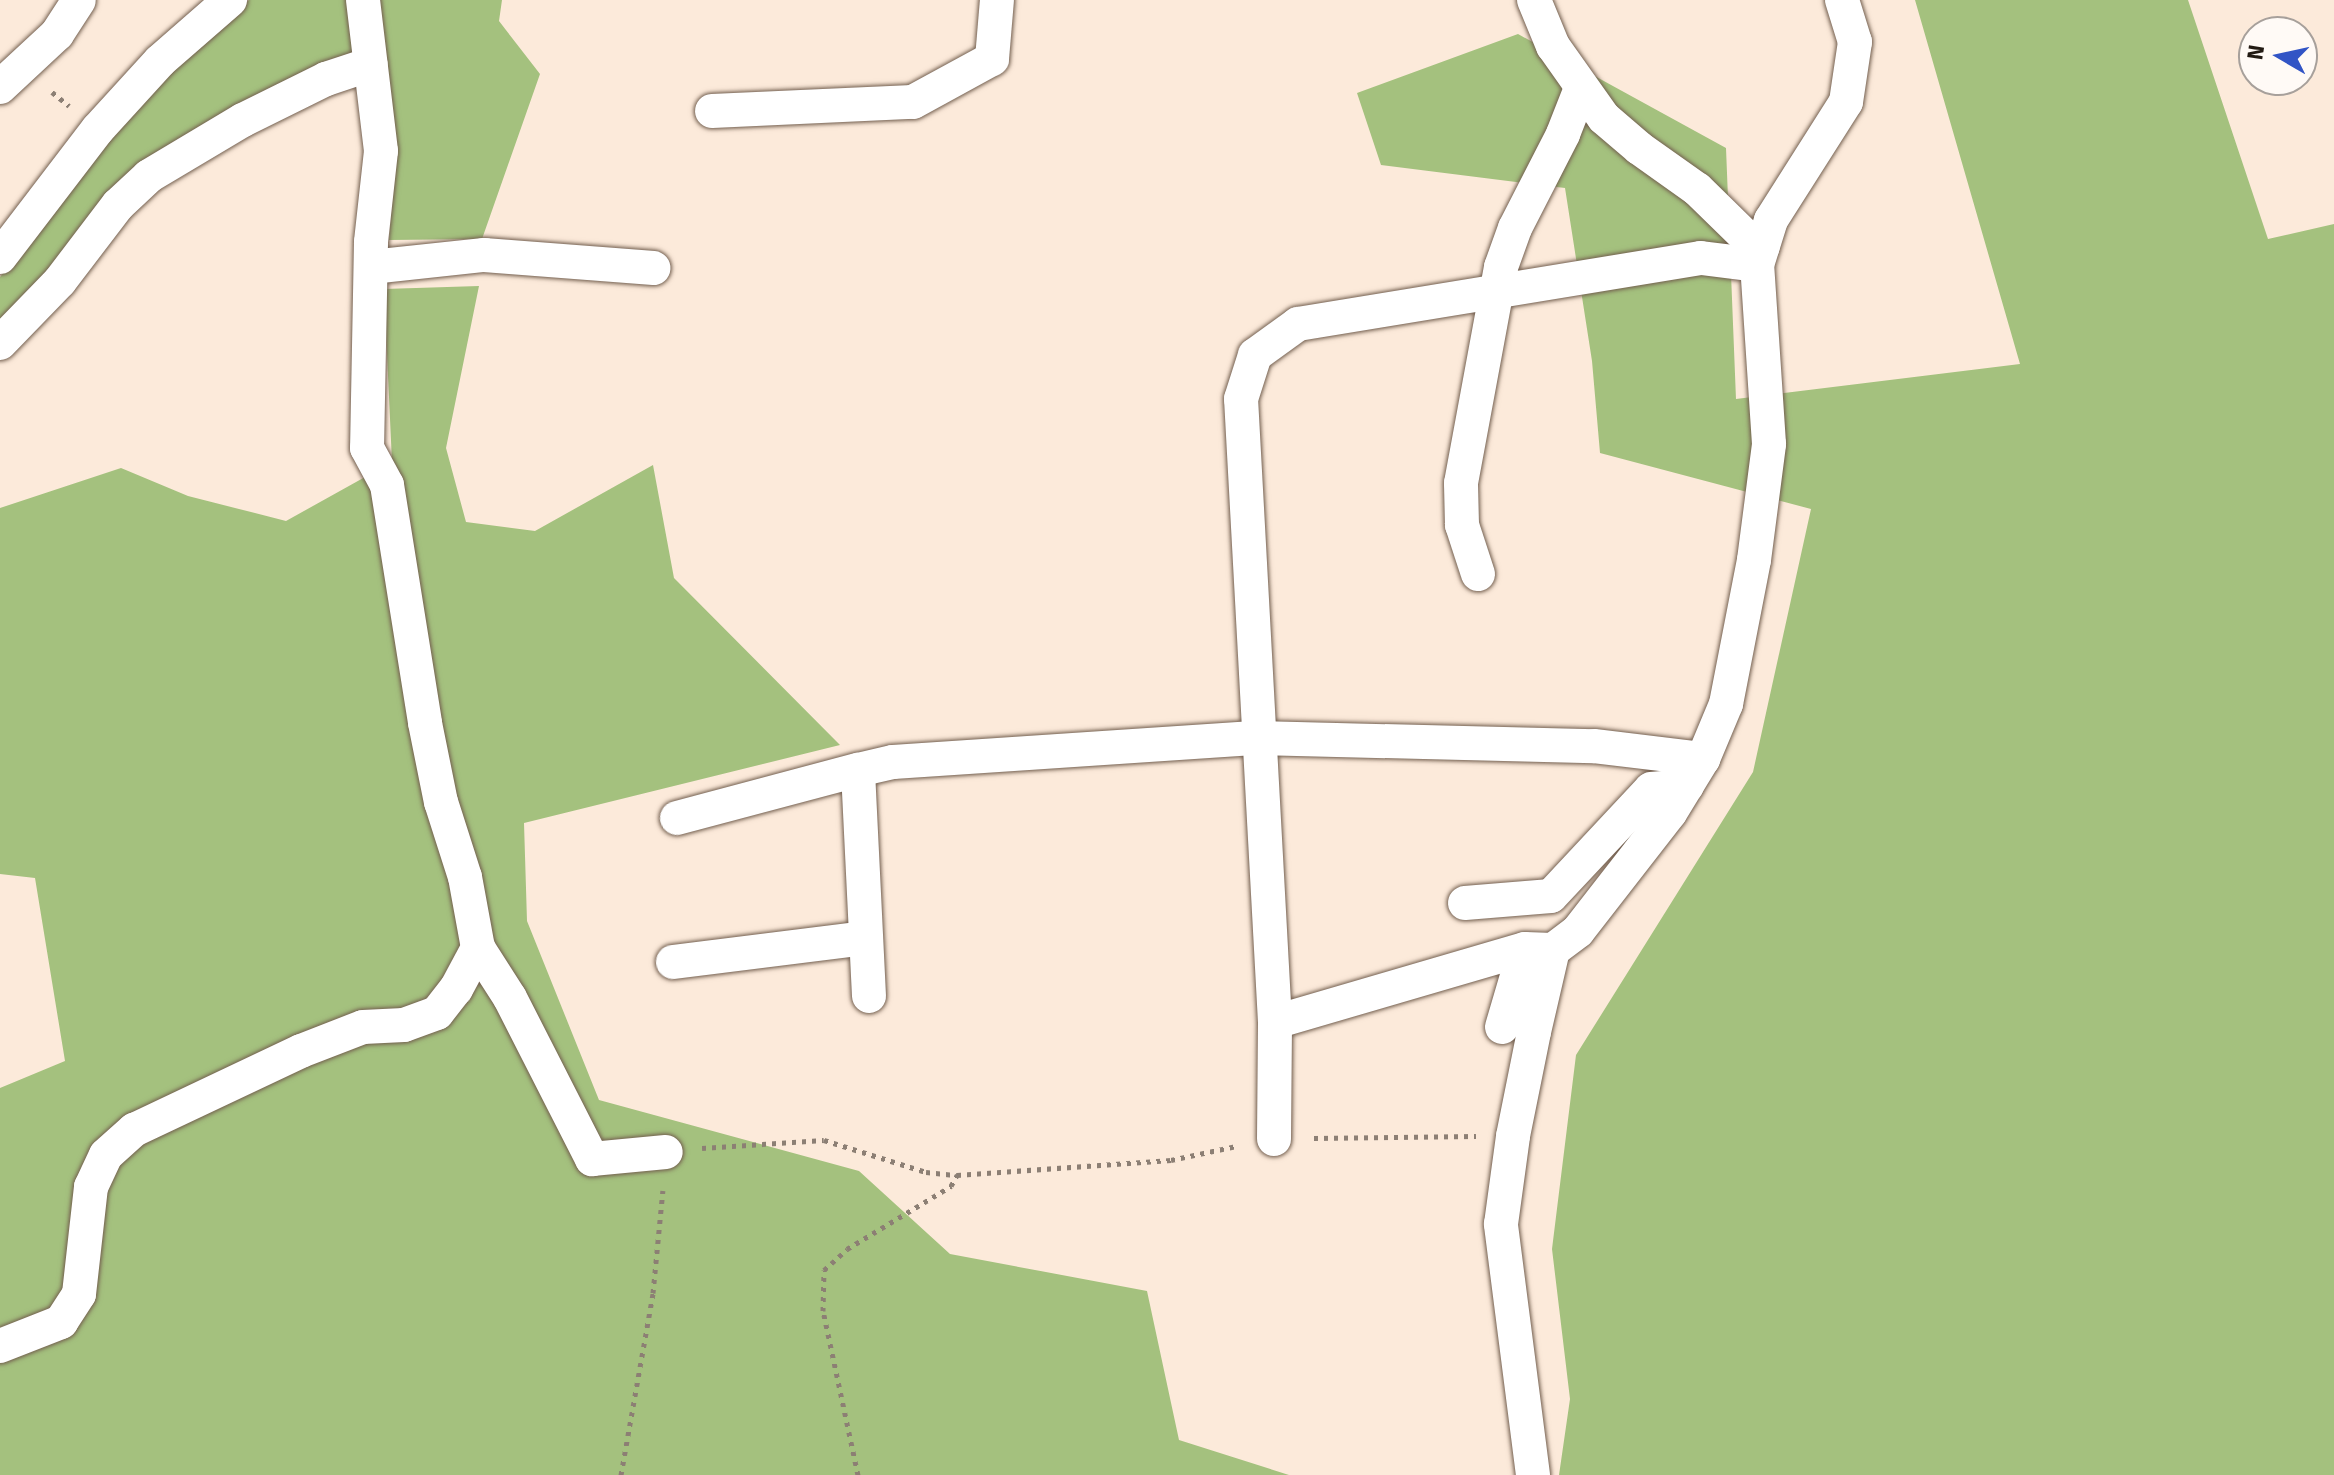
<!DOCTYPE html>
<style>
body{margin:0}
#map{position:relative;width:2334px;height:1475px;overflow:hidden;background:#fceada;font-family:"Fira Sans",sans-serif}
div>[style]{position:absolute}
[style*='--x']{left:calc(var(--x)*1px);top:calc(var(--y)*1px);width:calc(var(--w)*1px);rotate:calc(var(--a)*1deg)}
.forest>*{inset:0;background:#a4c17e}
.path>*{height:5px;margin-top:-2.5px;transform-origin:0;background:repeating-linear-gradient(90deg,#8c7f74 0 4px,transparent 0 10px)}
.roads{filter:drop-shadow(0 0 2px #735f4f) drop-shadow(0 0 2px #735f4f)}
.minor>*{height:34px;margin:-17px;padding:0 17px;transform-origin:17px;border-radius:17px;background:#fff}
span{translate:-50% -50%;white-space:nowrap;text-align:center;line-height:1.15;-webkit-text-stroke:8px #fffaf6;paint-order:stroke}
.north{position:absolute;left:2238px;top:16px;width:80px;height:80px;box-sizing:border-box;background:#fffaf6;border:2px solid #a7a09b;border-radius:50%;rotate:279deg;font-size:22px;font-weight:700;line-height:32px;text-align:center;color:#221a13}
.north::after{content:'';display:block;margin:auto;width:28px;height:36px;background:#3254c5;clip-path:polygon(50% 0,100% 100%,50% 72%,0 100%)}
</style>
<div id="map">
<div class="forest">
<i style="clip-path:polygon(249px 0,502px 0,499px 21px,540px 74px,482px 239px,389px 240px,396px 151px,383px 55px,239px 110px,0 327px,0 277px,164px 73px)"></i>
<i style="clip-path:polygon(1915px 0,2188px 0,2268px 239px,2334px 224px,2334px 1475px,1559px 1475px,1570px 1399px,1552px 1249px,1576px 1055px,1753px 772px,1811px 509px,1600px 453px,1592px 361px,1565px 188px,1381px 165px,1357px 93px,1518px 34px,1726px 148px,1736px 399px,2020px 364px)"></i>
<i style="clip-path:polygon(479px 286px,446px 448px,466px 522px,535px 531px,653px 465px,674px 578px,840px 745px,524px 823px,527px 921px,599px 1100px,859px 1171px,950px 1254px,1147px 1291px,1179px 1440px,1289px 1475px,0 1475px,0 1088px,65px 1061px,35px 878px,0 874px,0 508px,121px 468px,188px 496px,286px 521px,392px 462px,384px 289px)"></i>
</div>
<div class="path">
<i style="--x:52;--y:92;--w:22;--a:39"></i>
<i style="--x:1314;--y:1138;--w:162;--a:-0.7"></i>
<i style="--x:702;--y:1148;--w:122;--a:-3.8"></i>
<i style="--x:824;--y:1140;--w:107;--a:17.4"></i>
<i style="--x:926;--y:1172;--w:31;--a:6"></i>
<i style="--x:957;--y:1175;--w:215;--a:-4"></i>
<i style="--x:1171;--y:1160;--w:67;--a:-12"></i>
<i style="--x:621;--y:1475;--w:185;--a:-80"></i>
<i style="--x:653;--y:1293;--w:103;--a:-84.5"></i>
<i style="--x:858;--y:1475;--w:168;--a:-102"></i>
<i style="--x:823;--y:1311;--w:41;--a:-88.6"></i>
<i style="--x:824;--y:1270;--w:31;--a:-42"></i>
<i style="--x:847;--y:1249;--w:122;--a:-31.2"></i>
<i style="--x:951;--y:1186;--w:13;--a:-61"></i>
</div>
<div class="roads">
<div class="minor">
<i style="--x:363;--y:0;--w:152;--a:83.2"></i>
<i style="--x:381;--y:151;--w:92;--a:96.3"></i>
<i style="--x:371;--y:242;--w:206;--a:91.1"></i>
<i style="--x:367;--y:448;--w:42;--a:61.6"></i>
<i style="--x:387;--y:485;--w:241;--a:80.9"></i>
<i style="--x:425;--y:723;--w:81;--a:78.6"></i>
<i style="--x:441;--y:802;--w:79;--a:72.3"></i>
<i style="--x:465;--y:877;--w:72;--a:79.6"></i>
<i style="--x:478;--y:948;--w:59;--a:57.4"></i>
<i style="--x:510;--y:998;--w:181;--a:63"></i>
<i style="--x:592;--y:1159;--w:74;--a:-5.4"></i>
<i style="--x:1534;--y:0;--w:50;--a:67.6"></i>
<i style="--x:1553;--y:46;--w:88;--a:54.7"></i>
<i style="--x:1604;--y:118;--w:46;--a:40.6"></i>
<i style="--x:1639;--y:148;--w:71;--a:35.3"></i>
<i style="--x:1697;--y:189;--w:66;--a:44.4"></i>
<i style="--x:1744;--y:235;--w:22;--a:32"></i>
<i style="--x:0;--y:87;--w:78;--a:-42.9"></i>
<i style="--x:57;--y:34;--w:40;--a:-57.1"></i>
<i style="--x:712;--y:111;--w:201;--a:-2.6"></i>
<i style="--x:913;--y:102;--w:90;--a:-28.6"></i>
<i style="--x:992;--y:59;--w:59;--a:-85.2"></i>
<i style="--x:0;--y:257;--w:161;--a:-52.6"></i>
<i style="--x:98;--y:129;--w:92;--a:-47.6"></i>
<i style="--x:160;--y:61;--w:93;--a:-41.1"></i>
<i style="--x:371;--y:267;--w:114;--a:-6.1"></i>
<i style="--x:484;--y:255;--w:170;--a:4.4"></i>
<i style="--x:0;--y:343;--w:86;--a:-45.9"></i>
<i style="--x:60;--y:281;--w:96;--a:-52.7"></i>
<i style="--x:118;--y:205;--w:42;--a:-43.1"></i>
<i style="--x:149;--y:176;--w:109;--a:-30.8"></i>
<i style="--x:243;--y:120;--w:93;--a:-26.3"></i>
<i style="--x:326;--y:79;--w:47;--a:-18.4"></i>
<i style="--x:1478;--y:574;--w:52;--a:-108.1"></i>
<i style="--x:1462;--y:525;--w:42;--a:-91.4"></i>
<i style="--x:1461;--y:483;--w:220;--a:-79.5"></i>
<i style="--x:1501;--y:267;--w:41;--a:-70.3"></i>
<i style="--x:1515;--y:228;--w:106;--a:-62.9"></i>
<i style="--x:1563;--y:134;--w:49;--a:-68.6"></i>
<i style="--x:677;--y:818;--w:187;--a:-14.9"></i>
<i style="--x:1465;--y:903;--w:86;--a:-4.7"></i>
<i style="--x:1551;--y:896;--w:146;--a:-46.9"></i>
<i style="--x:1651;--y:789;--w:36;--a:-5"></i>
<i style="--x:673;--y:962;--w:194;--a:-7.1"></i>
<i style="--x:869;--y:996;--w:226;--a:-92.8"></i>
<i style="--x:858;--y:770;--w:36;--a:-13"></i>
<i style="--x:893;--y:762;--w:365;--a:-3.8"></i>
<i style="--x:1257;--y:738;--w:337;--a:1.4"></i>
<i style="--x:1594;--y:746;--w:110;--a:6.8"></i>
<i style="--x:1275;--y:1022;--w:260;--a:-16.3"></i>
<i style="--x:1525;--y:949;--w:28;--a:2"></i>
<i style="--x:1502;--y:1027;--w:81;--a:-73.6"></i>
<i style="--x:1274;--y:1139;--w:117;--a:-89.5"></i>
<i style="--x:1275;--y:1022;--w:624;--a:-93.12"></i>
<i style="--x:1241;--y:399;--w:46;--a:-72.3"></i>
<i style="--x:1255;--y:355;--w:53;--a:-35.8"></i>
<i style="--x:1298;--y:324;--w:408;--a:-9.3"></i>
<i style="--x:1701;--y:258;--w:56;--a:7.1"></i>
<i style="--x:0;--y:1346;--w:66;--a:-21.5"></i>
<i style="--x:61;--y:1322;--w:33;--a:-57"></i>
<i style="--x:79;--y:1294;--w:108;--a:-83.6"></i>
<i style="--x:91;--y:1187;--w:35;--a:-65"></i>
<i style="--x:106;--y:1155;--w:38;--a:-42"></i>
<i style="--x:134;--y:1130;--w:185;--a:-25.3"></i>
<i style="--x:301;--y:1051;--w:66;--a:-21.2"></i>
<i style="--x:363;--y:1027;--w:41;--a:-2.8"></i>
<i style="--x:404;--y:1025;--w:35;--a:-20"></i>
<i style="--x:437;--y:1013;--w:31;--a:-52"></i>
<i style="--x:456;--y:989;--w:47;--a:-61.8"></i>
<i style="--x:1533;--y:1475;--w:253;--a:-97.3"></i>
<i style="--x:1501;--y:1224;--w:89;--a:-82.2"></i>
<i style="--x:1513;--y:1136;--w:106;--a:-78.6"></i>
<i style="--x:1534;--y:1032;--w:84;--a:-77"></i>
<i style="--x:1553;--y:950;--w:31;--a:-37"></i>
<i style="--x:1578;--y:931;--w:150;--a:-52.1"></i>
<i style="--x:1670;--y:813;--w:63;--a:-58.6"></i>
<i style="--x:1703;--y:759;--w:60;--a:-67.3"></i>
<i style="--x:1726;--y:704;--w:147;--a:-79"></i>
<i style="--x:1754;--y:560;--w:117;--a:-82.6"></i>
<i style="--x:1769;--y:444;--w:179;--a:-93.8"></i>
<i style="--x:1757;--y:265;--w:47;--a:-72.7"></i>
<i style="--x:1771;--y:220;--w:140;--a:-57.6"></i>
<i style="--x:1846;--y:102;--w:61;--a:-81.5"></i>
<i style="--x:1855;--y:42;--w:44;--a:-107.2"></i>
</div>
</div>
<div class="north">N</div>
</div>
